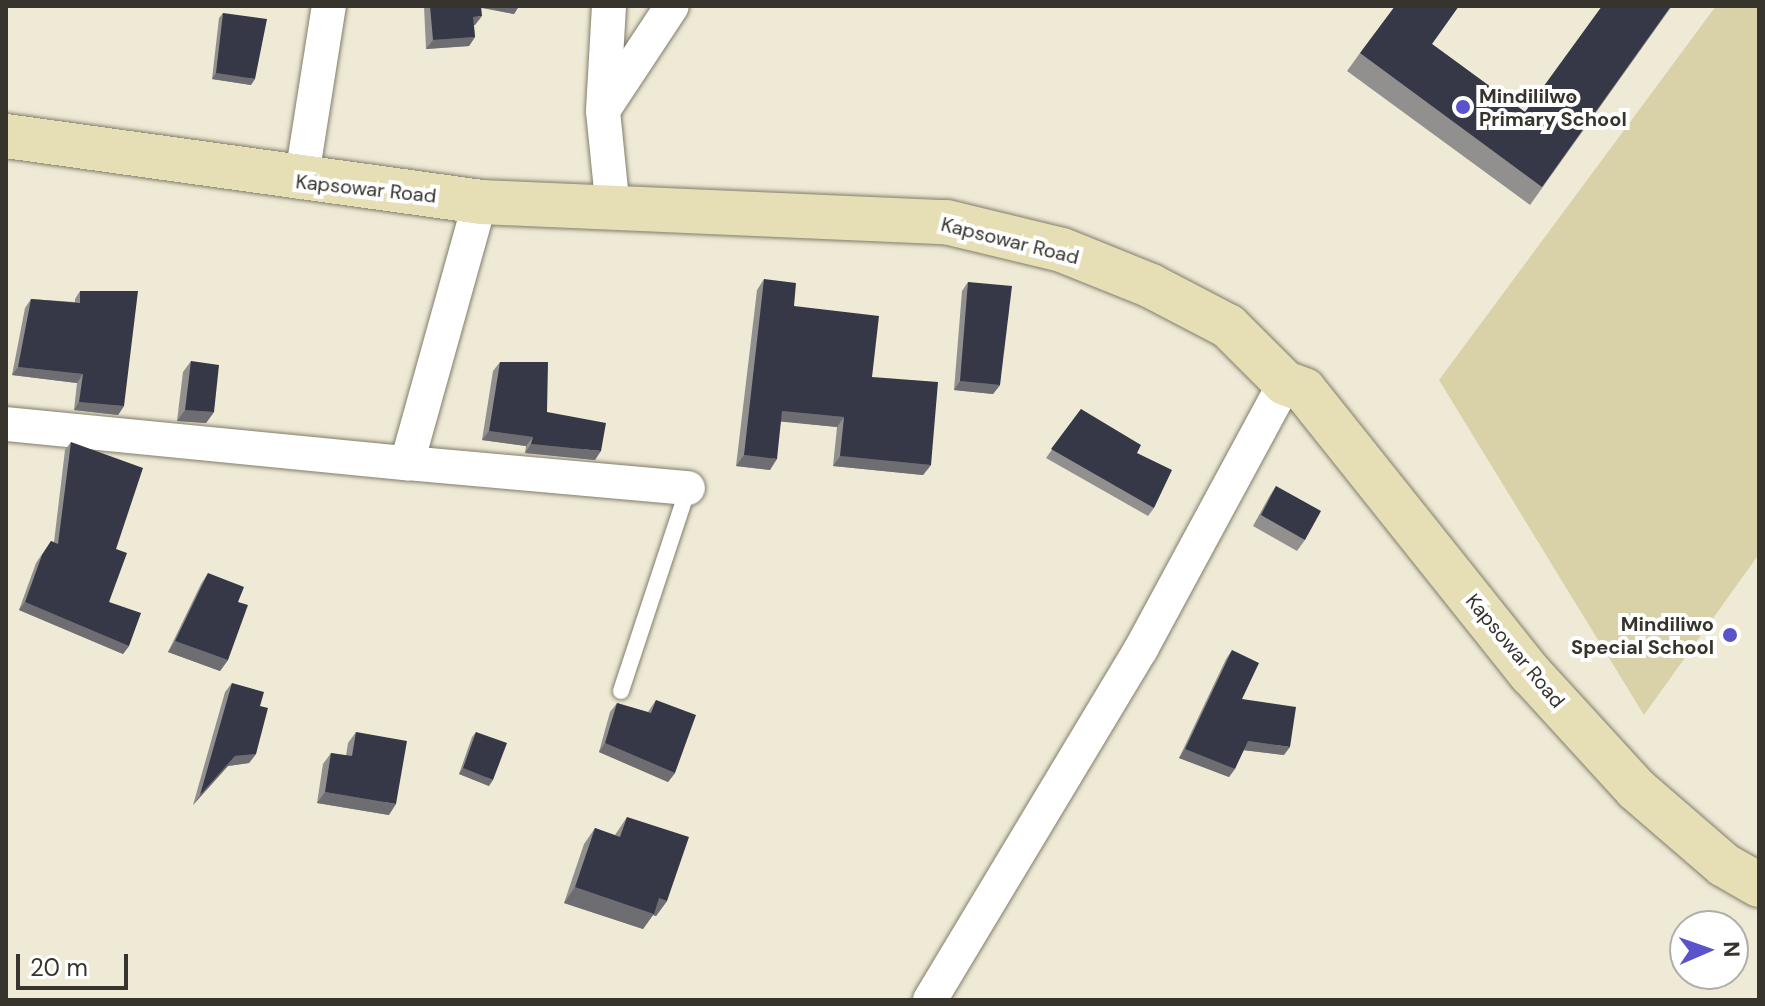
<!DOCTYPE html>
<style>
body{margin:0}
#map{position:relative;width:1765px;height:1006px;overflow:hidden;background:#eeead5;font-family:"DM Sans",sans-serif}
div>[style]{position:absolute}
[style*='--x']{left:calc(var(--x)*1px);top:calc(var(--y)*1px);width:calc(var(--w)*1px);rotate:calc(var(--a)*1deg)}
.green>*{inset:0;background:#d9d1a7}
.roads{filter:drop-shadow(0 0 2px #817d6b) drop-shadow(0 0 2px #817d6b)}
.lane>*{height:16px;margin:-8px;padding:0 8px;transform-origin:8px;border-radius:8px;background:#fff}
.street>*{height:34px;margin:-17px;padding:0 17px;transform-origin:17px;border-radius:17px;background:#fff}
.secondary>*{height:44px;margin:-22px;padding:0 22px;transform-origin:22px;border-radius:22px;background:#e6dfb6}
.wall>*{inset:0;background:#92908e}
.shaded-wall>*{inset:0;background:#6d6d72}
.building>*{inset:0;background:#363747}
.dots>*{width:22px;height:22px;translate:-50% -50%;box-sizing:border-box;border:4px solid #fff;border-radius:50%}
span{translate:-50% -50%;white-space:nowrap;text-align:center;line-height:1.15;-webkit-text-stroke:8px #fff;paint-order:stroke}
.poi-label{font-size:20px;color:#36342d;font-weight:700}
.left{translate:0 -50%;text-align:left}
.right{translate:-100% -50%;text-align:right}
.street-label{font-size:20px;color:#36342d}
.frame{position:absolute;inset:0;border:8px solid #36342d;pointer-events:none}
.north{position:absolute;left:1669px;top:910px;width:80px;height:80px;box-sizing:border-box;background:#fff;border:2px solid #afaeab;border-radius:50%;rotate:88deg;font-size:22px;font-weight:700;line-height:32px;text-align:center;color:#36342d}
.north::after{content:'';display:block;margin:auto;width:28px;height:36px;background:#5a53cb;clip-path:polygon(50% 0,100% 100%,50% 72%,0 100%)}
.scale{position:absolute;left:16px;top:954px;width:112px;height:36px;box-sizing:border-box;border:4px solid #36342d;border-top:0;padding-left:10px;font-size:24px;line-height:28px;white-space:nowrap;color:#36342d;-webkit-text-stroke:6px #fff;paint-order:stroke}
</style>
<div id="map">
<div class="green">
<i style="clip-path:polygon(1716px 6px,1759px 6px,1759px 554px,1644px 715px,1439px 380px)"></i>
</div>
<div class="roads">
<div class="lane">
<i style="--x:621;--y:691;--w:214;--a:-71.7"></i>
</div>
<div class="street">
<i style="--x:609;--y:6;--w:105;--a:93.3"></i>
<i style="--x:603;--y:111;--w:100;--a:84.2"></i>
<i style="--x:604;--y:109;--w:123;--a:-56.6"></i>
<i style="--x:301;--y:182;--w:178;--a:-81"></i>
<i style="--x:6;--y:424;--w:403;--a:5.6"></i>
<i style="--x:407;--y:463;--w:271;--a:-74.4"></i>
<i style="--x:407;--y:463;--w:282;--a:5.1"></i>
<i style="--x:930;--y:1000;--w:410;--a:-59"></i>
<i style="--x:1141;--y:649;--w:302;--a:-61.6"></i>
</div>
<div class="secondary">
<i style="--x:6;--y:136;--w:479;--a:7.9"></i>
<i style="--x:480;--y:202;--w:466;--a:2.5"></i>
<i style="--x:946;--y:222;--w:119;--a:13.6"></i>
<i style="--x:1062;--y:250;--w:96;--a:22"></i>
<i style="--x:1151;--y:286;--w:87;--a:27.5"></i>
<i style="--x:1228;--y:326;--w:81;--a:45"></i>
<i style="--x:1285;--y:383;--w:20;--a:20"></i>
<i style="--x:1304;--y:390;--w:364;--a:51.4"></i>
<i style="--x:1531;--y:674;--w:156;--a:47.6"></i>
<i style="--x:1636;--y:789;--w:116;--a:40.8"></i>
<i style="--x:1724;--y:865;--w:40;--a:29.7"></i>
</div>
</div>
<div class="wall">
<i style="clip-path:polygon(424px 6px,519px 6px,514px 14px,481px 8px,475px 25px,474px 25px,475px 37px,469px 46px,426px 49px)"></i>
<i style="clip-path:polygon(1672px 6px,1530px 205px,1347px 71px,1360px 53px,1432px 44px,1525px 112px)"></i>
<i style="clip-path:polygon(223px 13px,251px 85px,212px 79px,219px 18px)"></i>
<i style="clip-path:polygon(764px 279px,872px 377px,931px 465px,923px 475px,833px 466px,837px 427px,781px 421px,770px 470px,736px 466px,757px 290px)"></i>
<i style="clip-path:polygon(968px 282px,1000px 385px,993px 394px,954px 390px,962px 291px)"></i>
<i style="clip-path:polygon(80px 291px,124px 406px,118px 415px,74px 410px,77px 383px,12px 375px,25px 308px,31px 299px,75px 302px,75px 299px)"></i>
<i style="clip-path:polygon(191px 361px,214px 412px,206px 423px,177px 421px,183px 372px)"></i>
<i style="clip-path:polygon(500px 362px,547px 412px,595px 460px,525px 453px,526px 446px,482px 440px,493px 371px)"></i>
<i style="clip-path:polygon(1081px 409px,1137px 453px,1154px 508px,1148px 516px,1046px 458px)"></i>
<i style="clip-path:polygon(71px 442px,116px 549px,109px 602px,129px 646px,123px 654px,19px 610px,36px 563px,51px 541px,54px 542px,65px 450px)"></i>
<i style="clip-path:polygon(1276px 486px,1305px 540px,1297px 551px,1253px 526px,1269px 497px)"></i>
<i style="clip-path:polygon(208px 573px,238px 602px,228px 660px,220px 671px,168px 652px,201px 584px)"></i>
<i style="clip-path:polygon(1232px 650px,1242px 699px,1284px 755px,1244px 750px,1229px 777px,1179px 758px,1226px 659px)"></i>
<i style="clip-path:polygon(232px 683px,260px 706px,256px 754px,249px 763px,228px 766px,193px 805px,225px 692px)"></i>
<i style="clip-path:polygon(656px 700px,675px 773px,668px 782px,599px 752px,610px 712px,617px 703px,648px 712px)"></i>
<i style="clip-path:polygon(356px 732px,389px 815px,317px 803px,323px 764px,331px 753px,346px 756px,348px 743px)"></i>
<i style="clip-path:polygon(476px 732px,489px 786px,459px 774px,472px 737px)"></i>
<i style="clip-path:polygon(627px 817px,667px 901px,656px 916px,653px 915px,643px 929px,564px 903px,584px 844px,595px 828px,615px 835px)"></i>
</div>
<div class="shaded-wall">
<i style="clip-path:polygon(475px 6px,519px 6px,514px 14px)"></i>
<i style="clip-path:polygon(482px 16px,475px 25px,467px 26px,473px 17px)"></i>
<i style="clip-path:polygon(475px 37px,469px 46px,426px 49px,433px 40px)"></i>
<i style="clip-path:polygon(216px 73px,255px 79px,251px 85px,212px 79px)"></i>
<i style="clip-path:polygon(18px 367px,83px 374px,77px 383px,12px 375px)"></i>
<i style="clip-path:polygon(960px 381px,1000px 385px,993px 394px,954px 390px)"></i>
<i style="clip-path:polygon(79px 402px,124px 406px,118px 415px,74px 410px)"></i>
<i style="clip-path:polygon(185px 410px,214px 412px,206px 423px,177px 421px)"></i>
<i style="clip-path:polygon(782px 411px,844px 417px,837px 427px,775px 421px)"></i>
<i style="clip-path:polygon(489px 431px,533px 437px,526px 446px,482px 440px)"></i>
<i style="clip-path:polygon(531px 444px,601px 451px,595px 460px,525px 453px)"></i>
<i style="clip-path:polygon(744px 455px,777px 459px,770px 470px,736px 466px)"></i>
<i style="clip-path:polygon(840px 456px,931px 465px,923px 475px,833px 466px)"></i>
<i style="clip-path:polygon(25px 602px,129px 646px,123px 654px,19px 610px)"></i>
<i style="clip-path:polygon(175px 641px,228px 660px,220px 671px,168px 652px)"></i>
<i style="clip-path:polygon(1248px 741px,1290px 747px,1284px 755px,1242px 750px)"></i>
<i style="clip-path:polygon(605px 743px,675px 773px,668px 782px,599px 752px)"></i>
<i style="clip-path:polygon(1185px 749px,1235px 769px,1229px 777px,1179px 758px)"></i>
<i style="clip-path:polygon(256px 754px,249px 763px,228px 766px,193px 805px,200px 795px,235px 756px)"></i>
<i style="clip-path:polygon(463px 768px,493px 780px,489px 786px,459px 774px)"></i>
<i style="clip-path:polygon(325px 792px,396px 804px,389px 815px,317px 803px)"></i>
<i style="clip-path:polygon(575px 887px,659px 898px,667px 901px,656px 916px,653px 915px,643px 929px,564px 903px)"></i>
</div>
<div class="building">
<i style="clip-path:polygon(430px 6px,481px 6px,482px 16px,473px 17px,475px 37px,433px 40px)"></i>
<i style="clip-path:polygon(1395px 6px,1459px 6px,1432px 44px,1525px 112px,1602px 6px,1671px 6px,1542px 187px,1360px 53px)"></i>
<i style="clip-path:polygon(223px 13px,267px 19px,255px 79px,216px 73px)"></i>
<i style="clip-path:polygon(764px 279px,796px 283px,794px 306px,879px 316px,872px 377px,938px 382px,931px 465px,840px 456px,844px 417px,782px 411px,777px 459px,744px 455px)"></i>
<i style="clip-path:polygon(968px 282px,1012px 286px,1000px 385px,960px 381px)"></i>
<i style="clip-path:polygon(80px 291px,138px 291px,124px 406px,79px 402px,83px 374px,18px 367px,31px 299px,80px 303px)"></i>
<i style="clip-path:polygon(191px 361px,219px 365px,214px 412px,185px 410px)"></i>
<i style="clip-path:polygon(500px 362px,548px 362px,547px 412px,606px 423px,601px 451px,531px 444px,533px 437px,489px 431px)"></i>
<i style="clip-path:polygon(1081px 409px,1141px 445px,1137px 453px,1172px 470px,1154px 508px,1051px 449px)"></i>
<i style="clip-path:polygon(71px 442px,143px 468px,116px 549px,127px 553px,109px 602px,141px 613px,129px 646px,25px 602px,42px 555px,51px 541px,58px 544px)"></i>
<i style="clip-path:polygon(1276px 486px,1321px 511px,1305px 540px,1261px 515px)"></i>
<i style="clip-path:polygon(208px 573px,244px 587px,238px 602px,248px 605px,228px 660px,175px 641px)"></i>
<i style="clip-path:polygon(1232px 650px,1259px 663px,1242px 699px,1296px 707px,1290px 747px,1248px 741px,1235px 769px,1185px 749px)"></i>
<i style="clip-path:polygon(232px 683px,264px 692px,260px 706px,268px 708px,256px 754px,235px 756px,200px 795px)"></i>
<i style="clip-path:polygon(656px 700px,696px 715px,675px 773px,605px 743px,617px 703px,651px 713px)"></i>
<i style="clip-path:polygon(356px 732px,407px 741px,396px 804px,325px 792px,331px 753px,352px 756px)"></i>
<i style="clip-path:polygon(476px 732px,507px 743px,493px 780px,463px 768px)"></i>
<i style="clip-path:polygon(627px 817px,689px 837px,667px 901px,659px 898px,654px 914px,575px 887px,595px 828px,620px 837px)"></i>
</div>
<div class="dots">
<i style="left:1463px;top:107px;background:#5a53cb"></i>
<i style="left:1730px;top:635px;background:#5a53cb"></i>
</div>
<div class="poi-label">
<span class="left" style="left:1479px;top:108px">Mindililwo<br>Primary School</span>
<span class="right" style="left:1714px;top:636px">Mindiliwo<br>Special School</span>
</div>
<div class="street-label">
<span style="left:366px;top:189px;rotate:6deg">Kapsowar Road</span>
<span style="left:1010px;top:241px;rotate:14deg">Kapsowar Road</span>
<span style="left:1515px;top:651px;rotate:50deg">Kapsowar Road</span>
</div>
<div class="frame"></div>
<div class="north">N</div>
<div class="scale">20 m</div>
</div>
